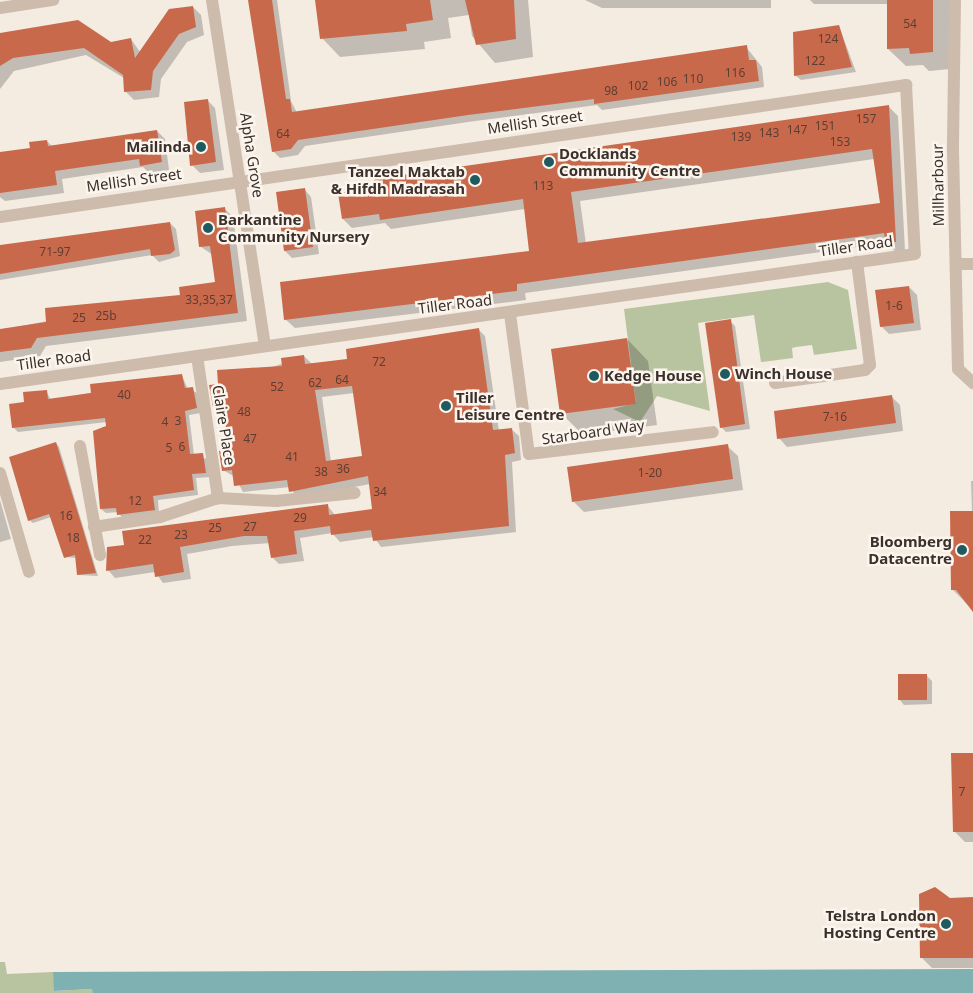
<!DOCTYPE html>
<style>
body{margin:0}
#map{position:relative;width:973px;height:993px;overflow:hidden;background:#f4ebe1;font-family:"Noto Sans",sans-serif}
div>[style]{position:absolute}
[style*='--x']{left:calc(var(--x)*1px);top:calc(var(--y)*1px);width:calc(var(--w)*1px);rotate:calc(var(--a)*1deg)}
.green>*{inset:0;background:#b8c4a0}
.water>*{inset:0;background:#7fb0b2}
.shadow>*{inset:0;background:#0003}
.building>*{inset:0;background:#c8694b}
.pedestrian>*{height:12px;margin:-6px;padding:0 6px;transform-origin:6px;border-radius:6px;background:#cdbbac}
.minor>*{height:12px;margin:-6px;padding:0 6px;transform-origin:6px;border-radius:6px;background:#cdbbac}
.dots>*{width:14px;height:14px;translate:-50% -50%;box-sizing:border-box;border:2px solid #fbf5ee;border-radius:50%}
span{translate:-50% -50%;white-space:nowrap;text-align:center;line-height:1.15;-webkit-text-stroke:5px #fbf5ee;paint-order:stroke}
.number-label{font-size:12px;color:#5e3e33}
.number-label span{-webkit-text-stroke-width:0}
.street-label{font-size:15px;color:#3b302b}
.poi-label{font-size:15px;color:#3b302b;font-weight:700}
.right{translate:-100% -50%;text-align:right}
.left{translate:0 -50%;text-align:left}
</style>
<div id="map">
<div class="green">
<i style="clip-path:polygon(828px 282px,848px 290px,857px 349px,814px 355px,812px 345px,796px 347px,792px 348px,793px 358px,761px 362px,754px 315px,698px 323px,710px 411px,657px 396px,640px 422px,613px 409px,636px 403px,624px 309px)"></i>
<i style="clip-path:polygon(0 962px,5px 962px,7px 974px,53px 972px,55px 991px,93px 989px,93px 993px,0 993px)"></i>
</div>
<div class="water">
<i style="clip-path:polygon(973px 969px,973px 993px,93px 993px,92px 989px,54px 991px,53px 972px)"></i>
</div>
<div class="shadow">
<i style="clip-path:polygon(250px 0,277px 0,291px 101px,297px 113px,746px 47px,762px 67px,764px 87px,602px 110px,597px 105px,475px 121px,305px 146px,298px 155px,280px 158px,273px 151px)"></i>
<i style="clip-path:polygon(316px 0,528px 0,533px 57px,495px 63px,472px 36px,469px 15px,448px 18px,451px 38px,424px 42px,425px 49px,340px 57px,322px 38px)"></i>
<i style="clip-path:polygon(585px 0,771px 0,771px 8px,602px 8px)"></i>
<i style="clip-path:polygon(810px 0,950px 0,950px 69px,929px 71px,923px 65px,906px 66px,888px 49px,888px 4px,814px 4px)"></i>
<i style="clip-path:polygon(193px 7px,201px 15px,204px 35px,187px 42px,161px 79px,159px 97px,134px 100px,126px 92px,124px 78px,86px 55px,14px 71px,0 89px,0 36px,111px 43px,131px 39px,140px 52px)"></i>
<i style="clip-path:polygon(839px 26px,856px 72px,801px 80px,795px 75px)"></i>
<i style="clip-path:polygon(207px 100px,215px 108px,224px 170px,200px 173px,192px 165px)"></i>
<i style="clip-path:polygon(evenodd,889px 107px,898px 116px,905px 251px,896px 252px,886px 243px,525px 293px,526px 300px,295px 328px,285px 319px,530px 252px,525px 209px,391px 229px,385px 223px,352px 228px,343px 219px,889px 107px,874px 159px,881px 204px,586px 244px,580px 201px,874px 159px)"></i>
<i style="clip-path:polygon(157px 131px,165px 139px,169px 170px,149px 173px,143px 167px,62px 179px,64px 193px,5px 201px,0 197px,0 154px,32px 149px,47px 141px,52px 146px)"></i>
<i style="clip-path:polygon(305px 190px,311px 197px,319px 254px,292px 258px,285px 251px)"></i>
<i style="clip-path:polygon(224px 208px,233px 217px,247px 321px,46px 346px,40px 356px,0 362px,0 330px,181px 296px,217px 283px,213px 255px,201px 247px,197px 212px)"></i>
<i style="clip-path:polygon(170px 223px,176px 229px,180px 256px,159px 262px,152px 255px,0 280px,0 247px)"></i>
<i style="clip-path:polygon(909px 287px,917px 295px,921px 330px,889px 334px,881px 326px)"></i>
<i style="clip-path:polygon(730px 321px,735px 326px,750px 429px,726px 432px,721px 427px)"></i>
<i style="clip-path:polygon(evenodd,478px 329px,485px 336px,499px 431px,511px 429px,519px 436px,521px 460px,512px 462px,516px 532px,381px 547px,374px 537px,340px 542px,332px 533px,300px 538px,304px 561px,279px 564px,272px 557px,270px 543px,232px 546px,187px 554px,191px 579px,163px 583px,155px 572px,115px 578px,108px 570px,126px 546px,123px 532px,327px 505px,335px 515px,374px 510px,370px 484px,297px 498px,290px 487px,243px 492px,235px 477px,223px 470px,230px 451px,225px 413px,214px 406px,220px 385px,304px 356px,312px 364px,349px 360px,478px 329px,354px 393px,363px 457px,331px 462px,322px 397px,354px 393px)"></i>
<i style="clip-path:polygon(627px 339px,648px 361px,657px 425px,583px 435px,561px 413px)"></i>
<i style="clip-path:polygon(182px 376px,188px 389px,198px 393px,201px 413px,189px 415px,194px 455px,207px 459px,210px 477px,196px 478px,198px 495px,158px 500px,159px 514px,123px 519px,118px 512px,106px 513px,101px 509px,107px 422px,18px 432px,13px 427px,26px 403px,46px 391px,51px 400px)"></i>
<i style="clip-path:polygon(892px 397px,900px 405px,903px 431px,787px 447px,779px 438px)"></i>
<i style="clip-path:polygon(56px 443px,59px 447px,98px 576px,79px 575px,77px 558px,65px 557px,51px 517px,33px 523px,29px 520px)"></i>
<i style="clip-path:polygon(727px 446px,738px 456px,743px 490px,584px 512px,574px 502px)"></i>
<i style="clip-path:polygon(971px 481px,973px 481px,973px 610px,952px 589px,972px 512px)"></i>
<i style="clip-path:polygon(0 500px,11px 539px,0 542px)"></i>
<i style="clip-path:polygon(927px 676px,932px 681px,932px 704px,904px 705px,899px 699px)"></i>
<i style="clip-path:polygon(973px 754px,973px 842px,965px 842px,954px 831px)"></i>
<i style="clip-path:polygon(949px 899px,973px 899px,973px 968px,932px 968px,921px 957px)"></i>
</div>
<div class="building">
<i style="clip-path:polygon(248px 0,272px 0,286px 99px,290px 99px,292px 112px,747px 45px,749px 60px,756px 60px,759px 81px,594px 104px,594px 99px,468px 115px,298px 140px,291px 149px,272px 152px)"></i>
<i style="clip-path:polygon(315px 0,430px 0,433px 20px,406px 24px,407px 31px,320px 39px)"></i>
<i style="clip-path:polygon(465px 0,514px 0,516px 39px,476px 45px)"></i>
<i style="clip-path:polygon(887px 0,933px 0,933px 52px,910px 54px,909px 48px,887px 49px)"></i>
<i style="clip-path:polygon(193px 6px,196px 27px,179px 34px,153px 71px,151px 90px,124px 92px,123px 75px,84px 48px,13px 58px,0 66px,0 33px,78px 20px,111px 42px,131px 38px,135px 58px,169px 9px)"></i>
<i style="clip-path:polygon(839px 25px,852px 67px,794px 76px,793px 32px)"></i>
<i style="clip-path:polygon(208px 99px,216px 162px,190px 166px,184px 102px)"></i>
<i style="clip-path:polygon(evenodd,889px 105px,896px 242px,886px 243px,884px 233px,878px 234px,517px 284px,517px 291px,284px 320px,280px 282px,529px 251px,523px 199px,380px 220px,379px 214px,342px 219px,338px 193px,375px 187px,374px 179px,889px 105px,872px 149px,880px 203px,578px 243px,571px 192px,872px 149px)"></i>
<i style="clip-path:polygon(157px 130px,162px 162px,140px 166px,139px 159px,55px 171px,57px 185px,0 193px,0 152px,30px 148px,29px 142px,47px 140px,48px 146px)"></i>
<i style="clip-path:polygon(305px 188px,313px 247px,284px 251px,276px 192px)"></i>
<i style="clip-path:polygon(225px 207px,238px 313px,37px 338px,31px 348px,0 352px,0 329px,46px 322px,45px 308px,180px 295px,179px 287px,215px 282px,210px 246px,199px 247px,195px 211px)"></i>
<i style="clip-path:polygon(170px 222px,175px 250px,170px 254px,151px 256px,150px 249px,0 274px,0 245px)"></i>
<i style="clip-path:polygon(909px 286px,914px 323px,880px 327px,875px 290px)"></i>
<i style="clip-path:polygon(731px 319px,745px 424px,720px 428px,705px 323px)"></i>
<i style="clip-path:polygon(evenodd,479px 328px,493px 430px,512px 428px,515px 453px,505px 455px,509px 526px,373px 541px,371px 530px,331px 535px,330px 526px,294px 531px,297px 554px,271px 558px,267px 536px,244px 536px,180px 547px,184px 572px,155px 577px,153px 564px,106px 571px,107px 547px,124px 545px,122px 531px,328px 504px,329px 515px,372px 509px,368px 476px,289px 492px,287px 480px,234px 486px,232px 470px,222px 471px,219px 451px,229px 449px,223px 406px,213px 407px,209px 385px,218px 384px,217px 370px,282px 366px,281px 358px,304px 355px,305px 364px,347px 359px,346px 349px,479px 328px,352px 386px,362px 456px,326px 461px,315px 390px,352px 386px)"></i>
<i style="clip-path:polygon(627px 338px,636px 404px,560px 414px,551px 349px)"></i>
<i style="clip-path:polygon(182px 374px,185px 388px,193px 387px,197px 408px,185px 411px,190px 454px,203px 453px,206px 473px,192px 474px,194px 490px,153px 496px,155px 510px,117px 515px,116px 508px,100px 509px,93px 431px,106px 426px,105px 418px,12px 428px,9px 404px,24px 402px,23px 392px,47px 390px,48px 399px,91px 393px,90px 384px)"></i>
<i style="clip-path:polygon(892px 395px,896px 423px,777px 439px,774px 411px)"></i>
<i style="clip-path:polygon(56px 442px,82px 526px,96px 573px,77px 575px,75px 555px,64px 558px,49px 514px,28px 521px,9px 457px)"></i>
<i style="clip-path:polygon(728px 444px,733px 479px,572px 502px,567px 467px)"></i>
<i style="clip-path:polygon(950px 511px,973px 511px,973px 612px,956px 590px,951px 590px)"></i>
<i style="clip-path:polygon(898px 674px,927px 674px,927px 700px,898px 700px)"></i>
<i style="clip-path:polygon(951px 753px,973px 753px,973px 832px,953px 832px)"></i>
<i style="clip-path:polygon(935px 887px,950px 898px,973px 897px,973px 958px,920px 958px,919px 894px)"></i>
</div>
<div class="pedestrian">
<i style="--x:956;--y:264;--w:17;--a:0"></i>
</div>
<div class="minor">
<i style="--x:212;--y:0;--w:349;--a:81.3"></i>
<i style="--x:955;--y:0;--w:150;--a:90.8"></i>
<i style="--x:953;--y:150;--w:219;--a:88.7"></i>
<i style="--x:958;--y:369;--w:21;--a:43"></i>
<i style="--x:0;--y:8;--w:54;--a:-8.6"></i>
<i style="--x:0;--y:217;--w:916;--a:-8.29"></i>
<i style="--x:906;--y:85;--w:169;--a:87"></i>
<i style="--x:915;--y:254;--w:924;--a:171.91"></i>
<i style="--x:510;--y:314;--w:141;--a:82.3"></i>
<i style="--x:529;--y:454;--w:185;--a:-6.8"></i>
<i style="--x:197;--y:356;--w:144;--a:81.6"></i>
<i style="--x:775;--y:383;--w:91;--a:-8.2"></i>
<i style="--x:865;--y:370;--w:7;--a:-45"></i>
<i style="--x:870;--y:365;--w:104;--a:-97.2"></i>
<i style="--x:80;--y:446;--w:111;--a:79.6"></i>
<i style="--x:0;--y:473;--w:103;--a:73.7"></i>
<i style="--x:94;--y:527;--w:67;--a:-8.6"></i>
<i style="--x:160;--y:517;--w:61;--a:-18.1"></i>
<i style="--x:218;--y:498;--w:58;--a:3"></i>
<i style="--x:276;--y:501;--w:79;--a:-5.8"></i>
</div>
<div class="dots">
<i style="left:201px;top:147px;background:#1f5a5e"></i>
<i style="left:549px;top:162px;background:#1f5a5e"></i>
<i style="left:475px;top:180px;background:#1f5a5e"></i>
<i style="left:208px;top:228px;background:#1f5a5e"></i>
<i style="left:725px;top:374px;background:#1f5a5e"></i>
<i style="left:594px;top:376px;background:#1f5a5e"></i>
<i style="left:446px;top:406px;background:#1f5a5e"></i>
<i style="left:962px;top:550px;background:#1f5a5e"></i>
<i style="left:946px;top:924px;background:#1f5a5e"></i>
</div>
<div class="number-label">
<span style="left:910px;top:24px">54</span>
<span style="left:828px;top:39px">124</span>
<span style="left:815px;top:61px">122</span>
<span style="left:735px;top:73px">116</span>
<span style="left:693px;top:79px">110</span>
<span style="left:667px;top:82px">106</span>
<span style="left:638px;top:86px">102</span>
<span style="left:611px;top:91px">98</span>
<span style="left:866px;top:119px">157</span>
<span style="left:825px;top:126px">151</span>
<span style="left:797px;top:130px">147</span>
<span style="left:769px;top:133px">143</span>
<span style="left:283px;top:134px">64</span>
<span style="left:741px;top:137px">139</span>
<span style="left:840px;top:142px">153</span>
<span style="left:543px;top:186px">113</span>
<span style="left:55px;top:252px">71-97</span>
<span style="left:209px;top:300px">33,35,37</span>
<span style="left:894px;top:306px">1-6</span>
<span style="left:106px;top:316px">25b</span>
<span style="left:79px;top:318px">25</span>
<span style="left:379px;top:362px">72</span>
<span style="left:342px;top:380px">64</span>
<span style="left:315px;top:383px">62</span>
<span style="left:277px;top:387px">52</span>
<span style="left:124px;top:395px">40</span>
<span style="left:244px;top:412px">48</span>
<span style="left:835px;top:417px">7-16</span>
<span style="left:178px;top:421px">3</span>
<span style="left:165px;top:422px">4</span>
<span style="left:250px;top:439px">47</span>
<span style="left:182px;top:447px">6</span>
<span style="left:169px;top:448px">5</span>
<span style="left:292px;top:457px">41</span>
<span style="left:343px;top:469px">36</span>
<span style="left:321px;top:472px">38</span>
<span style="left:650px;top:473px">1-20</span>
<span style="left:380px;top:492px">34</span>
<span style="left:135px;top:501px">12</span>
<span style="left:66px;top:516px">16</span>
<span style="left:300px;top:518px">29</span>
<span style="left:250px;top:527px">27</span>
<span style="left:215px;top:528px">25</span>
<span style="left:181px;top:535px">23</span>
<span style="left:73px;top:538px">18</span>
<span style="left:145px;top:540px">22</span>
<span style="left:962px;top:792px">7</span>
</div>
<div class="street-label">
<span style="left:535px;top:122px;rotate:-8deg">Mellish Street</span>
<span style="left:252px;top:155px;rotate:81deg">Alpha Grove</span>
<span style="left:134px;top:180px;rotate:-8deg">Mellish Street</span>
<span style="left:938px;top:185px;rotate:-91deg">Millharbour</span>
<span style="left:856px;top:246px;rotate:-8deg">Tiller Road</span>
<span style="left:455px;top:304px;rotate:-7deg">Tiller Road</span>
<span style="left:54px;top:360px;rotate:-8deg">Tiller Road</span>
<span style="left:224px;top:425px;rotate:81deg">Claire Place</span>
<span style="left:593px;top:432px;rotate:-8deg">Starboard Way</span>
</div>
<div class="poi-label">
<span class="right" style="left:191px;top:147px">Mailinda</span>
<span class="left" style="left:559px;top:162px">Docklands<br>Community Centre</span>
<span class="right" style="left:465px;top:180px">Tanzeel Maktab<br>&amp; Hifdh Madrasah</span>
<span class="left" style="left:218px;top:228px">Barkantine<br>Community Nursery</span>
<span class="left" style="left:735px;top:374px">Winch House</span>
<span class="left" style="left:604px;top:376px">Kedge House</span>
<span class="left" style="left:456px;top:406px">Tiller<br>Leisure Centre</span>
<span class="right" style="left:952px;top:550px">Bloomberg<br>Datacentre</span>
<span class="right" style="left:936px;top:924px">Telstra London<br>Hosting Centre</span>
</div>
</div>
